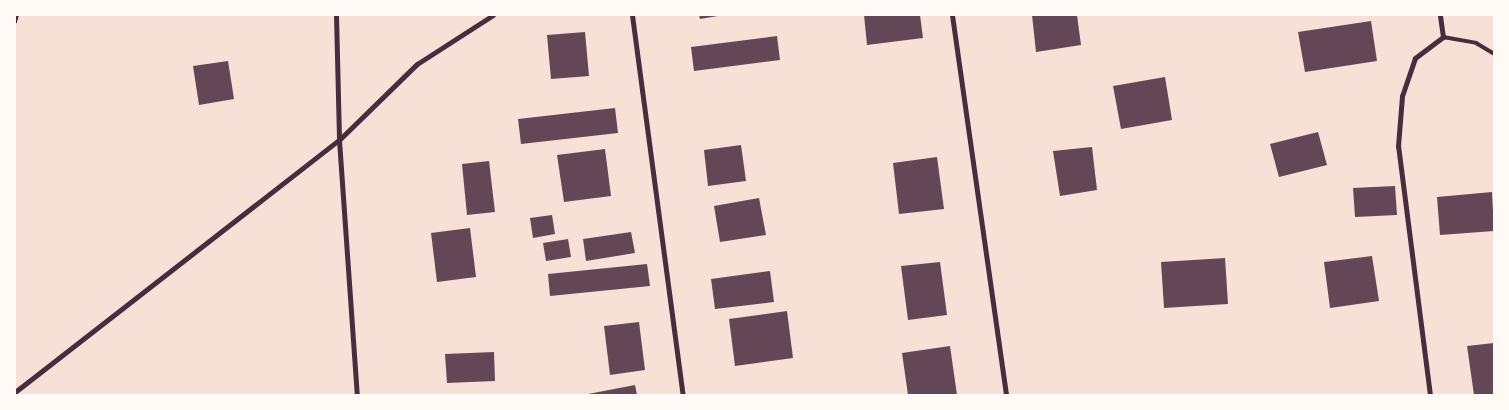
<!DOCTYPE html>
<style>
body{margin:0}
#map{position:relative;width:1509px;height:410px;overflow:hidden;background:#f7e1d7;font-family:"IBM Plex Sans",sans-serif}
div>[style]{position:absolute}
[style*='--x']{left:calc(var(--x)*1px);top:calc(var(--y)*1px);width:calc(var(--w)*1px);rotate:calc(var(--a)*1deg)}
.building>*{inset:0;background:#644757}
.service>*{height:4px;margin:-2px;padding:0 2px;transform-origin:2px;border-radius:2px;background:#4a2c40}
.minor>*{height:5px;margin:-2.5px;padding:0 2.5px;transform-origin:2.5px;border-radius:2.5px;background:#4a2c40}
span{translate:-50% -50%;white-space:nowrap;text-align:center;line-height:1.15;-webkit-text-stroke:5px #fffaf5;paint-order:stroke}
.frame{position:absolute;inset:0;border:16px solid #fffaf5;pointer-events:none}
</style>
<div id="map">
<div class="building">
<i style="clip-path:polygon(699px 15px,717px 15px,718px 16px,700px 19px)"></i>
<i style="clip-path:polygon(864px 15px,920px 15px,923px 38px,867px 45px)"></i>
<i style="clip-path:polygon(1032px 15px,1077px 15px,1081px 45px,1036px 52px)"></i>
<i style="clip-path:polygon(1371px 21px,1377px 61px,1305px 72px,1298px 32px)"></i>
<i style="clip-path:polygon(585px 32px,589px 76px,551px 79px,547px 35px)"></i>
<i style="clip-path:polygon(777px 36px,780px 60px,694px 71px,691px 47px)"></i>
<i style="clip-path:polygon(228px 61px,234px 99px,199px 105px,193px 66px)"></i>
<i style="clip-path:polygon(1165px 77px,1172px 120px,1121px 129px,1113px 86px)"></i>
<i style="clip-path:polygon(615px 108px,618px 133px,521px 144px,518px 119px)"></i>
<i style="clip-path:polygon(1318px 132px,1327px 165px,1279px 177px,1270px 144px)"></i>
<i style="clip-path:polygon(741px 145px,746px 181px,708px 186px,704px 150px)"></i>
<i style="clip-path:polygon(1092px 147px,1097px 190px,1060px 196px,1053px 151px)"></i>
<i style="clip-path:polygon(605px 149px,611px 196px,564px 202px,557px 155px)"></i>
<i style="clip-path:polygon(937px 157px,944px 209px,899px 214px,893px 163px)"></i>
<i style="clip-path:polygon(489px 161px,495px 212px,467px 215px,462px 164px)"></i>
<i style="clip-path:polygon(1395px 186px,1397px 215px,1355px 217px,1353px 188px)"></i>
<i style="clip-path:polygon(1492px 192px,1494px 231px,1440px 235px,1437px 197px)"></i>
<i style="clip-path:polygon(759px 198px,766px 235px,720px 242px,714px 206px)"></i>
<i style="clip-path:polygon(552px 215px,555px 234px,533px 238px,530px 218px)"></i>
<i style="clip-path:polygon(470px 228px,476px 277px,437px 282px,431px 233px)"></i>
<i style="clip-path:polygon(631px 232px,635px 253px,586px 261px,583px 239px)"></i>
<i style="clip-path:polygon(568px 239px,571px 257px,546px 261px,543px 243px)"></i>
<i style="clip-path:polygon(1372px 256px,1379px 301px,1330px 308px,1324px 262px)"></i>
<i style="clip-path:polygon(1225px 258px,1228px 304px,1164px 308px,1161px 262px)"></i>
<i style="clip-path:polygon(940px 262px,947px 315px,908px 320px,901px 266px)"></i>
<i style="clip-path:polygon(647px 264px,650px 286px,550px 296px,548px 274px)"></i>
<i style="clip-path:polygon(770px 271px,774px 302px,715px 309px,711px 279px)"></i>
<i style="clip-path:polygon(787px 311px,793px 358px,735px 366px,729px 319px)"></i>
<i style="clip-path:polygon(639px 322px,645px 370px,610px 375px,604px 326px)"></i>
<i style="clip-path:polygon(1494px 343px,1494px 395px,1474px 395px,1467px 346px)"></i>
<i style="clip-path:polygon(950px 346px,957px 395px,908px 395px,902px 353px)"></i>
<i style="clip-path:polygon(494px 352px,495px 381px,447px 383px,445px 354px)"></i>
<i style="clip-path:polygon(635px 385px,637px 395px,588px 395px,588px 394px)"></i>
</div>
<div class="service">
<i style="--x:15;--y:22;--w:7;--a:-74"></i>
<i style="--x:1443;--y:37;--w:34;--a:10"></i>
<i style="--x:1476;--y:43;--w:21;--a:31"></i>
</div>
<div class="minor">
<i style="--x:336;--y:15;--w:125;--a:88.6"></i>
<i style="--x:339;--y:140;--w:256;--a:86"></i>
<i style="--x:632;--y:15;--w:383;--a:82.4"></i>
<i style="--x:952;--y:15;--w:384;--a:81.9"></i>
<i style="--x:15;--y:392;--w:410;--a:-37.9"></i>
<i style="--x:339;--y:140;--w:109;--a:-44.3"></i>
<i style="--x:417;--y:64;--w:90;--a:-32.8"></i>
<i style="--x:1430;--y:395;--w:251;--a:-97.3"></i>
<i style="--x:1398;--y:146;--w:50;--a:-85.4"></i>
<i style="--x:1402;--y:96;--w:40;--a:-71.1"></i>
<i style="--x:1415;--y:58;--w:35;--a:-37"></i>
<i style="--x:1443;--y:37;--w:22;--a:-98"></i>
</div>
<div class="frame"></div>
</div>
